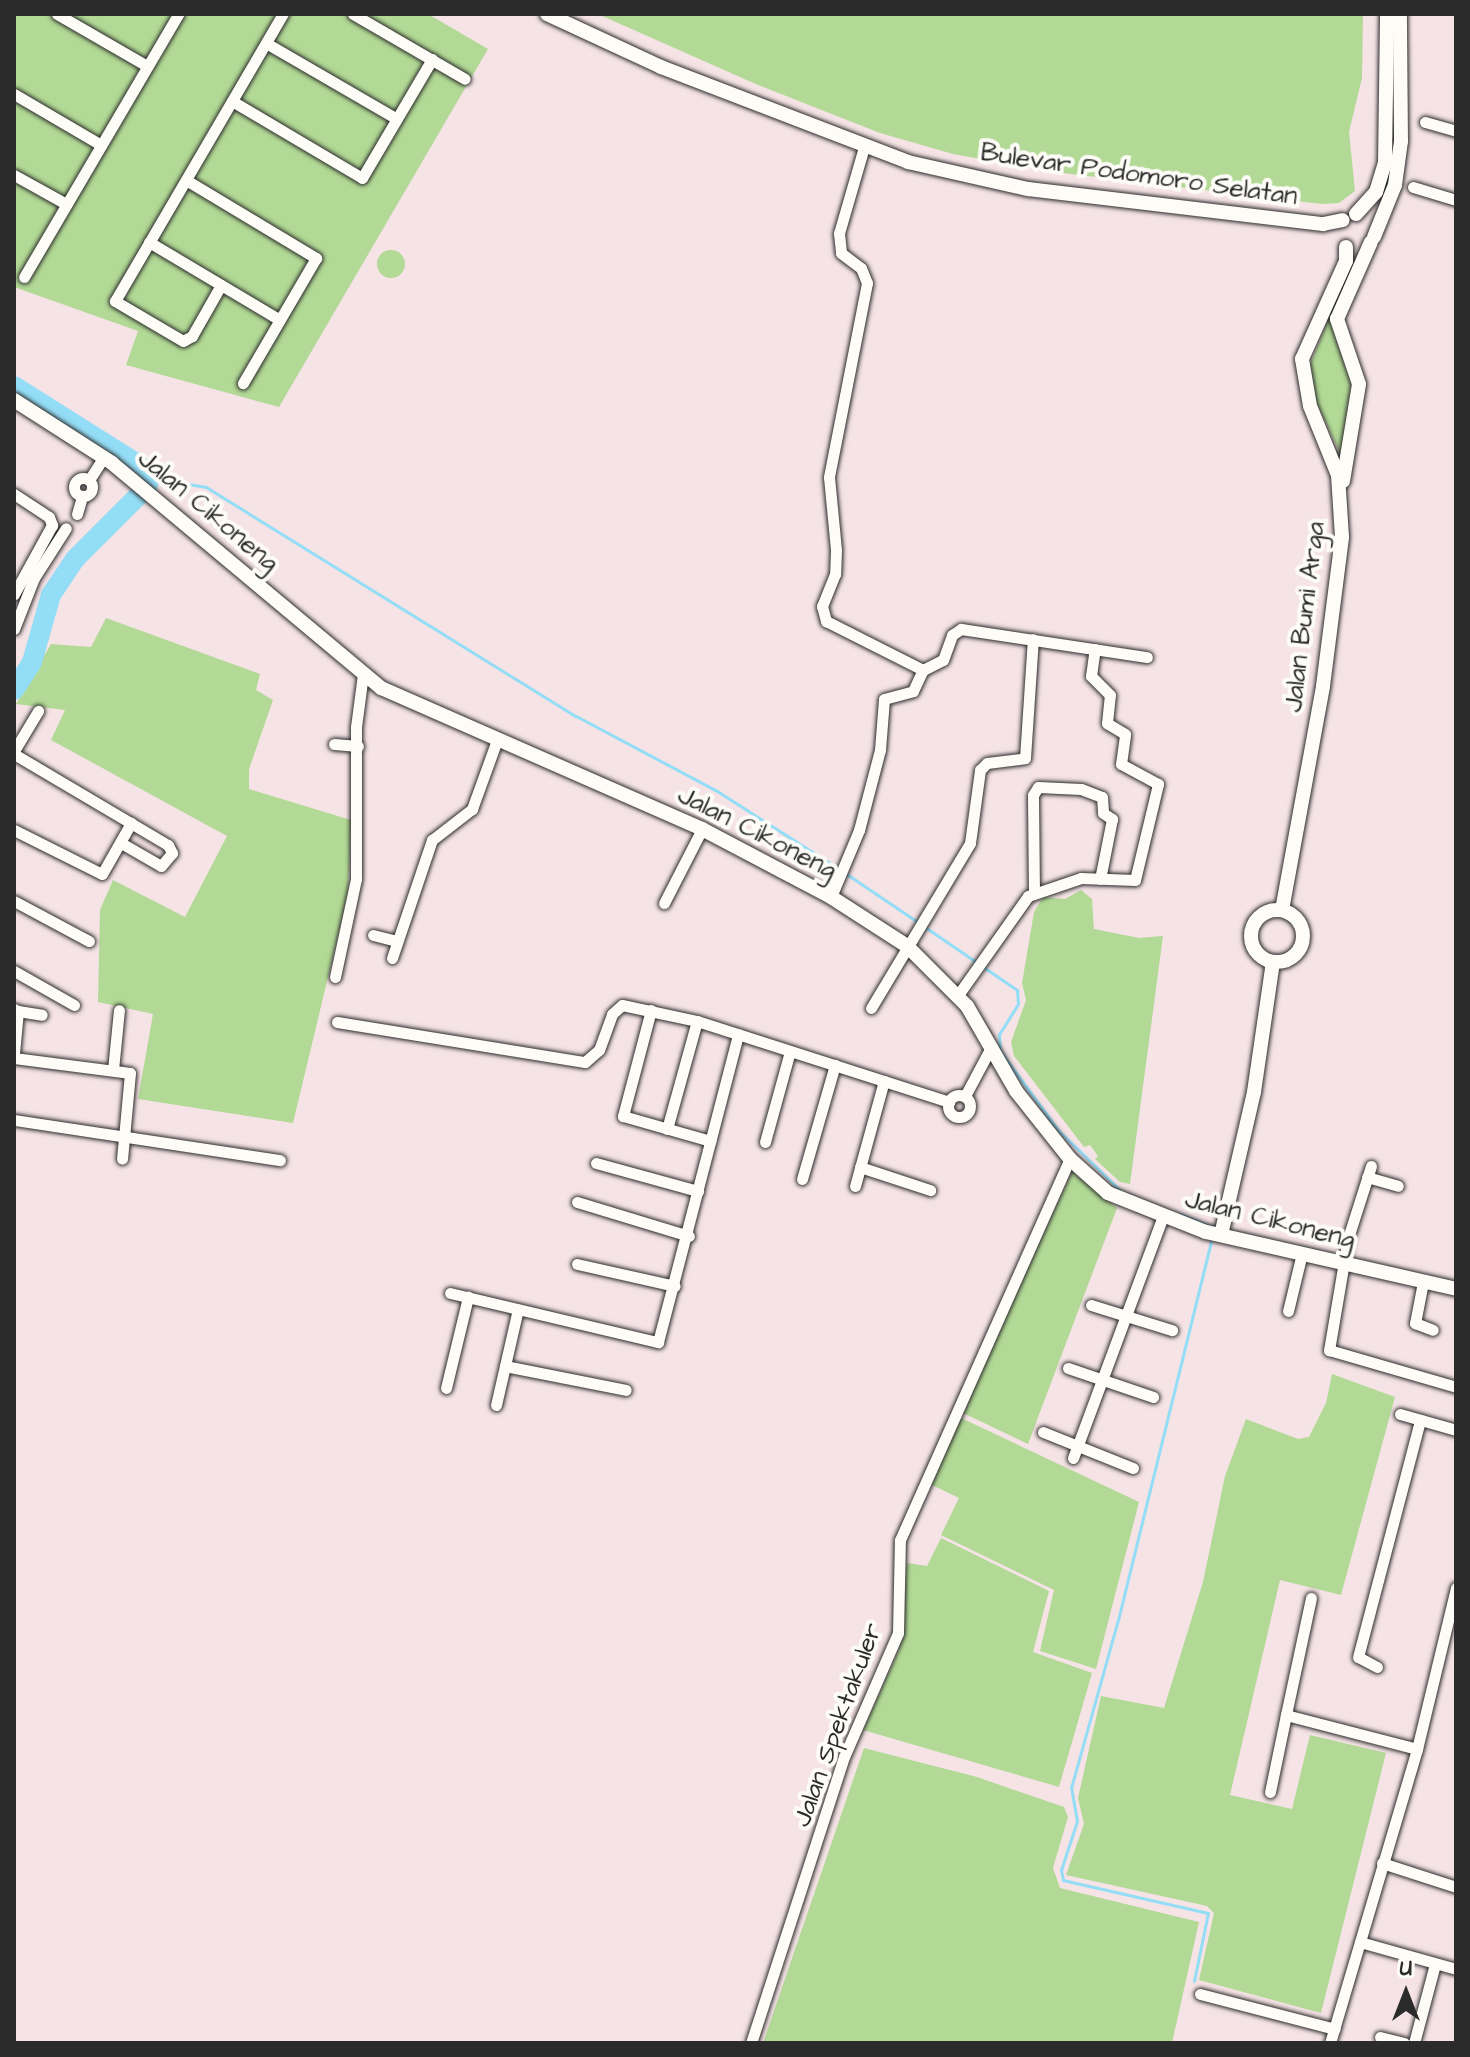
<!DOCTYPE html>
<style>
body{margin:0}
#map{position:relative;width:1470px;height:2057px;overflow:hidden;background:#f5e3e6;font-family:"Architects Daughter",sans-serif}
div>[style]{position:absolute}
[style*='--x']{left:calc(var(--x)*1px);top:calc(var(--y)*1px);width:calc(var(--w)*1px);rotate:calc(var(--a)*1deg)}
.green>*{inset:0;background:#b2d995}
.round{border-radius:50%}
.stream>*{height:3px;margin:-1.5px;padding:0 1.5px;transform-origin:1.5px;border-radius:1.5px;background:#94ddf6}
.river>*{height:20px;margin:-10px;padding:0 10px;transform-origin:10px;border-radius:10px;background:#94ddf6}
.roads{filter:drop-shadow(0 0 2px #2b2b2b) drop-shadow(0 0 2px #2b2b2b)}
.minor>*{height:11px;margin:-5.5px;padding:0 5.5px;transform-origin:5.5px;border-radius:5.5px;background:#fdfcf7}
.minor>.ring{margin:-5.5px;padding:0;box-sizing:content-box;background:none;border:11px solid #fdfcf7;border-radius:50%}
.tertiary>*{height:14px;margin:-7px;padding:0 7px;transform-origin:7px;border-radius:7px;background:#fdfcf7}
.tertiary>.ring{margin:-7px;padding:0;box-sizing:content-box;background:none;border:14px solid #fdfcf7;border-radius:50%}
span{translate:-50% -50%;white-space:nowrap;text-align:center;line-height:1.15;-webkit-text-stroke:8px #fdfcf7;paint-order:stroke}
.street-label{font-size:26px;color:#2b2b2b}
.frame{position:absolute;inset:0;border:16px solid #2b2b2b;pointer-events:none}
.north{position:absolute;left:1366px;top:1953px;width:80px;height:80px;-webkit-text-stroke:6px #fdfcf7;paint-order:stroke;rotate:0deg;font-size:22px;font-weight:700;line-height:32px;text-align:center;color:#2b2b2b}
.north::after{content:'';display:block;margin:auto;width:28px;height:36px;background:#2b2b2b;clip-path:polygon(50% 0,100% 100%,50% 72%,0 100%)}
</style>
<div id="map">
<div class="green">
<i style="clip-path:polygon(14px 14px,428px 14px,488px 49px,279px 407px,126px 365px,138px 331px,14px 287px)"></i>
<i style="clip-path:polygon(1363px 14px,1362px 78px,1349px 132px,1355px 191px,1339px 203px,1322px 204px,1054px 172px,953px 154px,880px 133px,758px 85px,600px 15px)"></i>
<i class="round" style="left:377px;top:250px;width:28px;height:28px"></i>
<i style="clip-path:polygon(1359px 255px,1331px 318px,1338px 346px,1353px 371px,1341px 455px,1316px 402px,1310px 365px,1350px 265px)"></i>
<i style="clip-path:polygon(106px 618px,260px 674px,256px 690px,273px 700px,249px 769px,249px 789px,351px 820px,348px 894px,293px 1123px,138px 1099px,153px 1014px,98px 1002px,100px 910px,113px 880px,185px 917px,227px 836px,51px 740px,65px 710px,16px 704px,51px 644px,91px 647px)"></i>
<i style="clip-path:polygon(1081px 890px,1092px 899px,1094px 929px,1139px 938px,1163px 936px,1130px 1184px,1120px 1182px,1095px 1159px,1098px 1156px,1090px 1145px,1084px 1147px,1014px 1056px,1011px 1042px,1026px 1000px,1022px 983px,1034px 912px,1043px 897px,1065px 899px)"></i>
<i style="clip-path:polygon(1072px 1172px,1117px 1208px,1028px 1444px,961px 1412px)"></i>
<i style="clip-path:polygon(1332px 1374px,1395px 1397px,1341px 1595px,1280px 1580px,1230px 1795px,1292px 1809px,1310px 1735px,1386px 1753px,1321px 2013px,1199px 1980px,1214px 1913px,1207px 1906px,1066px 1875px,1084px 1824px,1078px 1798px,1101px 1696px,1164px 1708px,1203px 1582px,1225px 1476px,1246px 1419px,1298px 1439px,1309px 1437px,1326px 1403px)"></i>
<i style="clip-path:polygon(959px 1417px,1139px 1502px,1096px 1669px,1040px 1651px,1054px 1590px,941px 1535px,959px 1498px,930px 1484px)"></i>
<i style="clip-path:polygon(941px 1538px,1049px 1591px,1033px 1652px,1092px 1673px,1059px 1787px,863px 1730px,899px 1650px,907px 1563px,927px 1566px)"></i>
<i style="clip-path:polygon(864px 1748px,977px 1777px,1064px 1807px,1068px 1817px,1053px 1868px,1060px 1888px,1199px 1922px,1172px 2043px,763px 2043px)"></i>
</div>
<div class="stream">
<i style="--x:151;--y:478;--w:56;--a:9.3"></i>
<i style="--x:206;--y:487;--w:435;--a:31.8"></i>
<i style="--x:576;--y:716;--w:160;--a:28"></i>
<i style="--x:717;--y:791;--w:145;--a:32.6"></i>
<i style="--x:845;--y:873;--w:89;--a:34"></i>
<i style="--x:925;--y:927;--w:112;--a:34.4"></i>
<i style="--x:1017;--y:990;--w:14;--a:86"></i>
<i style="--x:1018;--y:1004;--w:36;--a:122"></i>
<i style="--x:999;--y:1035;--w:16;--a:86"></i>
<i style="--x:1000;--y:1051;--w:98;--a:53.7"></i>
<i style="--x:1058;--y:1130;--w:88;--a:44.1"></i>
<i style="--x:1180;--y:1214;--w:35;--a:22"></i>
<i style="--x:1194;--y:1981;--w:69;--a:-78.4"></i>
<i style="--x:1208;--y:1913;--w:149;--a:-167.2"></i>
<i style="--x:1063;--y:1880;--w:10;--a:-101"></i>
<i style="--x:1061;--y:1870;--w:52;--a:-71.9"></i>
<i style="--x:1077;--y:1821;--w:34;--a:-100"></i>
<i style="--x:1071;--y:1788;--w:174;--a:-74.4"></i>
<i style="--x:1118;--y:1620;--w:390;--a:-76.2"></i>
</div>
<div class="river">
<i style="--x:14;--y:386;--w:163;--a:32.2"></i>
<i style="--x:152;--y:473;--w:15;--a:110"></i>
<i style="--x:14;--y:690;--w:33;--a:-57"></i>
<i style="--x:32;--y:662;--w:70;--a:-74.2"></i>
<i style="--x:51;--y:595;--w:43;--a:-56.3"></i>
<i style="--x:75;--y:559;--w:95;--a:-45"></i>
</div>
<div class="roads">
<div class="minor">
<i style="--x:57;--y:14;--w:104;--a:30"></i>
<i style="--x:353;--y:14;--w:129;--a:30.1"></i>
<i style="--x:266;--y:43;--w:151;--a:30.1"></i>
<i style="--x:14;--y:94;--w:101;--a:30.4"></i>
<i style="--x:232;--y:101;--w:151;--a:30.6"></i>
<i style="--x:362;--y:178;--w:138;--a:-59.5"></i>
<i style="--x:1425;--y:122;--w:32;--a:16"></i>
<i style="--x:864;--y:147;--w:90;--a:106.2"></i>
<i style="--x:839;--y:233;--w:20;--a:84"></i>
<i style="--x:841;--y:253;--w:25;--a:37"></i>
<i style="--x:861;--y:268;--w:16;--a:68"></i>
<i style="--x:867;--y:283;--w:198;--a:101.1"></i>
<i style="--x:829;--y:477;--w:73;--a:84.5"></i>
<i style="--x:836;--y:550;--w:24;--a:92"></i>
<i style="--x:835;--y:574;--w:35;--a:112"></i>
<i style="--x:822;--y:606;--w:16;--a:75"></i>
<i style="--x:826;--y:621;--w:109;--a:26.8"></i>
<i style="--x:923;--y:670;--w:22;--a:-27"></i>
<i style="--x:943;--y:660;--w:27;--a:-70"></i>
<i style="--x:952;--y:635;--w:11;--a:-34"></i>
<i style="--x:961;--y:629;--w:188;--a:8.6"></i>
<i style="--x:14;--y:175;--w:60;--a:29.1"></i>
<i style="--x:186;--y:180;--w:152;--a:31"></i>
<i style="--x:316;--y:258;--w:145;--a:120.3"></i>
<i style="--x:1413;--y:187;--w:45;--a:16.8"></i>
<i style="--x:149;--y:242;--w:152;--a:30.8"></i>
<i style="--x:24;--y:277;--w:305;--a:-59.6"></i>
<i style="--x:221;--y:285;--w:59;--a:119.6"></i>
<i style="--x:192;--y:336;--w:10;--a:151"></i>
<i style="--x:183;--y:341;--w:79;--a:-149.5"></i>
<i style="--x:115;--y:301;--w:333;--a:-59.7"></i>
<i class="ring" style="left:74px;top:478px;width:7px;height:7px"></i>
<i style="--x:89;--y:480;--w:27;--a:-57"></i>
<i style="--x:14;--y:494;--w:42;--a:33.3"></i>
<i style="--x:49;--y:517;--w:9;--a:69"></i>
<i style="--x:52;--y:525;--w:79;--a:118.8"></i>
<i style="--x:77;--y:514;--w:19;--a:-74"></i>
<i style="--x:14;--y:629;--w:55;--a:-68.6"></i>
<i style="--x:34;--y:578;--w:59;--a:-57.4"></i>
<i style="--x:334;--y:744;--w:24;--a:5"></i>
<i style="--x:14;--y:751;--w:47;--a:-59"></i>
<i style="--x:14;--y:754;--w:179;--a:30.6"></i>
<i style="--x:168;--y:845;--w:9;--a:63"></i>
<i style="--x:172;--y:853;--w:17;--a:130"></i>
<i style="--x:161;--y:866;--w:46;--a:-150.1"></i>
<i style="--x:14;--y:830;--w:98;--a:26.6"></i>
<i style="--x:102;--y:874;--w:59;--a:-60.4"></i>
<i style="--x:1034;--y:893;--w:98;--a:-90.6"></i>
<i style="--x:1033;--y:795;--w:9;--a:-58"></i>
<i style="--x:1038;--y:787;--w:43;--a:2.7"></i>
<i style="--x:1081;--y:789;--w:22;--a:21"></i>
<i style="--x:1102;--y:797;--w:16;--a:86"></i>
<i style="--x:1103;--y:813;--w:11;--a:34"></i>
<i style="--x:1112;--y:819;--w:61;--a:101.3"></i>
<i style="--x:831;--y:897;--w:73;--a:-67.3"></i>
<i style="--x:859;--y:830;--w:83;--a:-75.3"></i>
<i style="--x:880;--y:750;--w:51;--a:-85.5"></i>
<i style="--x:884;--y:699;--w:30;--a:-15"></i>
<i style="--x:913;--y:691;--w:23;--a:-65"></i>
<i style="--x:14;--y:901;--w:85;--a:28.1"></i>
<i style="--x:664;--y:903;--w:83;--a:-62.8"></i>
<i style="--x:373;--y:935;--w:25;--a:14"></i>
<i style="--x:392;--y:958;--w:125;--a:-71.3"></i>
<i style="--x:432;--y:840;--w:51;--a:-37.8"></i>
<i style="--x:472;--y:809;--w:73;--a:-70.1"></i>
<i style="--x:14;--y:971;--w:69;--a:29.5"></i>
<i style="--x:335;--y:977;--w:100;--a:-77.9"></i>
<i style="--x:356;--y:879;--w:152;--a:-90"></i>
<i style="--x:356;--y:727;--w:53;--a:-82.5"></i>
<i style="--x:958;--y:995;--w:121;--a:-54.7"></i>
<i style="--x:1028;--y:896;--w:56;--a:-18.8"></i>
<i style="--x:1081;--y:878;--w:54;--a:2.1"></i>
<i style="--x:1135;--y:880;--w:99;--a:-76.5"></i>
<i style="--x:1158;--y:784;--w:42;--a:-151.6"></i>
<i style="--x:1121;--y:764;--w:30;--a:-82"></i>
<i style="--x:1125;--y:734;--w:21;--a:-149"></i>
<i style="--x:1107;--y:723;--w:28;--a:-84"></i>
<i style="--x:1110;--y:695;--w:27;--a:-135"></i>
<i style="--x:1091;--y:676;--w:27;--a:-82"></i>
<i style="--x:871;--y:1008;--w:192;--a:-59"></i>
<i style="--x:970;--y:843;--w:74;--a:-82.2"></i>
<i style="--x:980;--y:770;--w:10;--a:-45"></i>
<i style="--x:987;--y:763;--w:38;--a:-7"></i>
<i style="--x:1025;--y:758;--w:119;--a:-86.2"></i>
<i style="--x:14;--y:1009;--w:4;--a:27"></i>
<i style="--x:18;--y:1011;--w:42;--a:95.4"></i>
<i style="--x:651;--y:1010;--w:110;--a:104.8"></i>
<i style="--x:623;--y:1116;--w:91;--a:15.9"></i>
<i style="--x:18;--y:1011;--w:24;--a:9"></i>
<i style="--x:337;--y:1022;--w:251;--a:9.2"></i>
<i style="--x:585;--y:1062;--w:18;--a:-41"></i>
<i style="--x:599;--y:1050;--w:38;--a:-70"></i>
<i style="--x:612;--y:1014;--w:13;--a:-42"></i>
<i style="--x:622;--y:1005;--w:77;--a:12"></i>
<i style="--x:697;--y:1021;--w:265;--a:17.8"></i>
<i style="--x:14;--y:1058;--w:117;--a:7.4"></i>
<i style="--x:130;--y:1073;--w:86;--a:95.3"></i>
<i style="--x:113;--y:1070;--w:60;--a:-84.3"></i>
<i class="ring" style="left:948px;top:1095px;width:11px;height:11px"></i>
<i style="--x:965;--y:1096;--w:51;--a:-61.9"></i>
<i style="--x:14;--y:1120;--w:269;--a:8.6"></i>
<i style="--x:667;--y:1129;--w:112;--a:-74.5"></i>
<i style="--x:765;--y:1142;--w:94;--a:-74.6"></i>
<i style="--x:596;--y:1163;--w:106;--a:15.4"></i>
<i style="--x:1371;--y:1166;--w:76;--a:107.7"></i>
<i style="--x:1348;--y:1238;--w:114;--a:99.6"></i>
<i style="--x:1329;--y:1350;--w:132;--a:16.2"></i>
<i style="--x:860;--y:1167;--w:74;--a:18.2"></i>
<i style="--x:1367;--y:1177;--w:32;--a:16"></i>
<i style="--x:802;--y:1179;--w:119;--a:-73.9"></i>
<i style="--x:855;--y:1186;--w:109;--a:-74.6"></i>
<i style="--x:577;--y:1202;--w:117;--a:16.9"></i>
<i style="--x:577;--y:1264;--w:100;--a:12.7"></i>
<i style="--x:1423;--y:1282;--w:42;--a:101"></i>
<i style="--x:1415;--y:1323;--w:19;--a:21"></i>
<i style="--x:450;--y:1293;--w:214;--a:13.3"></i>
<i style="--x:658;--y:1342;--w:318;--a:-75.4"></i>
<i style="--x:1091;--y:1305;--w:85;--a:17.2"></i>
<i style="--x:1288;--y:1311;--w:60;--a:-76.4"></i>
<i style="--x:505;--y:1366;--w:123;--a:11.2"></i>
<i style="--x:1068;--y:1368;--w:90;--a:18.8"></i>
<i style="--x:446;--y:1388;--w:94;--a:-76.4"></i>
<i style="--x:496;--y:1405;--w:98;--a:-77.1"></i>
<i style="--x:1400;--y:1414;--w:58;--a:15.9"></i>
<i style="--x:1043;--y:1432;--w:97;--a:21.8"></i>
<i style="--x:1073;--y:1458;--w:255;--a:-69.6"></i>
<i style="--x:1311;--y:1598;--w:120;--a:102.1"></i>
<i style="--x:1286;--y:1715;--w:135;--a:14.5"></i>
<i style="--x:1377;--y:1667;--w:21;--a:-152"></i>
<i style="--x:1358;--y:1657;--w:245;--a:-75.3"></i>
<i style="--x:1270;--y:1792;--w:79;--a:-78.3"></i>
<i style="--x:1382;--y:1863;--w:78;--a:18"></i>
<i style="--x:1360;--y:1942;--w:100;--a:15.7"></i>
<i style="--x:1200;--y:1994;--w:139;--a:14.5"></i>
<i style="--x:1380;--y:2037;--w:25;--a:14"></i>
<i style="--x:751;--y:2043;--w:301;--a:-72"></i>
<i style="--x:844;--y:1757;--w:135;--a:-66.5"></i>
<i style="--x:898;--y:1633;--w:93;--a:-88.8"></i>
<i style="--x:900;--y:1540;--w:417;--a:-66"></i>
<i style="--x:1330;--y:2043;--w:307;--a:-73.5"></i>
<i style="--x:1417;--y:1749;--w:166;--a:-76.4"></i>
<i style="--x:1414;--y:2043;--w:82;--a:-75.1"></i>
</div>
<div class="tertiary">
<i style="--x:547;--y:14;--w:126;--a:24.9"></i>
<i style="--x:661;--y:67;--w:265;--a:21"></i>
<i style="--x:908;--y:162;--w:123;--a:12.7"></i>
<i style="--x:1028;--y:189;--w:297;--a:6.8"></i>
<i style="--x:1323;--y:224;--w:20;--a:-11"></i>
<i style="--x:1356;--y:214;--w:30;--a:-48"></i>
<i style="--x:1376;--y:192;--w:30;--a:-73"></i>
<i style="--x:1385;--y:163;--w:149;--a:-89.2"></i>
<i style="--x:1374;--y:237;--w:56;--a:-68"></i>
<i style="--x:1395;--y:185;--w:44;--a:-82.2"></i>
<i style="--x:1401;--y:141;--w:127;--a:-90.5"></i>
<i style="--x:14;--y:400;--w:117;--a:32.7"></i>
<i style="--x:112;--y:463;--w:351;--a:39.9"></i>
<i style="--x:381;--y:688;--w:351;--a:23.7"></i>
<i style="--x:702;--y:829;--w:146;--a:27.8"></i>
<i style="--x:831;--y:897;--w:90;--a:32.8"></i>
<i style="--x:907;--y:946;--w:85;--a:45"></i>
<i style="--x:967;--y:1006;--w:98;--a:60"></i>
<i style="--x:1016;--y:1091;--w:87;--a:51.5"></i>
<i style="--x:1070;--y:1159;--w:51;--a:41.8"></i>
<i style="--x:1108;--y:1193;--w:105;--a:21.7"></i>
<i style="--x:1206;--y:1232;--w:256;--a:12.8"></i>
<i style="--x:1343;--y:481;--w:98;--a:-80.6"></i>
<i style="--x:1359;--y:384;--w:69;--a:-108.7"></i>
<i style="--x:1337;--y:319;--w:84;--a:-66.2"></i>
<i class="ring" style="left:1251px;top:910px;width:38px;height:38px"></i>
<i style="--x:1282;--y:910;--w:228;--a:-79.6"></i>
<i style="--x:1323;--y:686;--w:150;--a:-82.7"></i>
<i style="--x:1342;--y:537;--w:62;--a:-93.7"></i>
<i style="--x:1338;--y:475;--w:74;--a:-112.1"></i>
<i style="--x:1310;--y:406;--w:48;--a:-99.7"></i>
<i style="--x:1302;--y:359;--w:107;--a:-65.8"></i>
<i style="--x:1346;--y:261;--w:14;--a:-90"></i>
<i style="--x:1221;--y:1235;--w:147;--a:-77"></i>
<i style="--x:1254;--y:1092;--w:131;--a:-81.7"></i>
</div>
</div>
<div class="street-label">
<span style="left:1139px;top:175px;rotate:8deg">Bulevar Podomoro Selatan</span>
<span style="left:208px;top:511px;rotate:40deg">Jalan Cikoneng</span>
<span style="left:1305px;top:617px;rotate:-83deg">Jalan Bumi Arga</span>
<span style="left:757px;top:833px;rotate:27deg">Jalan Cikoneng</span>
<span style="left:1270px;top:1220px;rotate:14deg">Jalan Cikoneng</span>
<span style="left:838px;top:1725px;rotate:-70deg">Jalan Spektakuler</span>
</div>
<div class="frame"></div>
<div class="north">U</div>
</div>
